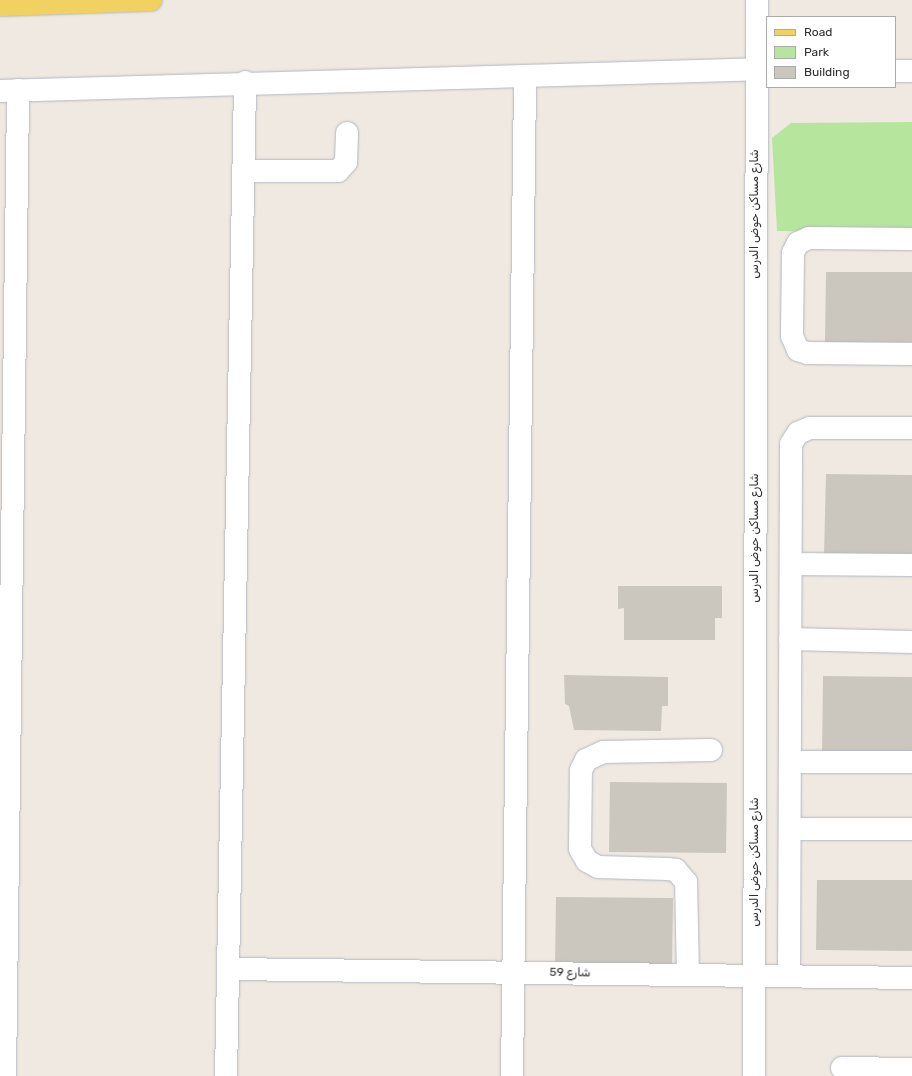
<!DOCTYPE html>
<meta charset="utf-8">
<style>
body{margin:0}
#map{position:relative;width:912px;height:1076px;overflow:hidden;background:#efe9e1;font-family:Rubik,Cairo,sans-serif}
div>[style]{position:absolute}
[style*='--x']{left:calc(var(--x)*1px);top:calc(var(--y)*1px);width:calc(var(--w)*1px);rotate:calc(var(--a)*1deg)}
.green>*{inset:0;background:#b6e59e}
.building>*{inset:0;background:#cbc7bf}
.roads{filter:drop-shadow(0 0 1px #b4b7c1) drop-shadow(0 0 1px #b4b7c1)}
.minor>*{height:22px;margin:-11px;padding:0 11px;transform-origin:11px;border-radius:11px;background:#fff}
.major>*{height:22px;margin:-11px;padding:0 11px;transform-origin:11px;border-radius:11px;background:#f2d163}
span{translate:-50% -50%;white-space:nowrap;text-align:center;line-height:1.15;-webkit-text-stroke:3px #fff;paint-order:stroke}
.street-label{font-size:12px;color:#2e2e2e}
.legend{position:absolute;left:766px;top:16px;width:130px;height:72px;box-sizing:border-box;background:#fff;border:1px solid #ababab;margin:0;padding:5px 7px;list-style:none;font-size:12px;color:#2e2e2e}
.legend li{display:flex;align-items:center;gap:8px;height:20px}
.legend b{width:20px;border:1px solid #ababab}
</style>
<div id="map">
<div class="green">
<i style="clip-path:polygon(912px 122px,912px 233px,777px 231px,772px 138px,791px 123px)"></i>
</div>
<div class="building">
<i style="clip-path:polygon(826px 272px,912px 272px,912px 342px,825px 342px)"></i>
<i style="clip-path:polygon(826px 474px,912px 475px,912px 556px,824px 555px)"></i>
<i style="clip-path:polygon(618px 586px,722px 586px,722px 618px,715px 618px,715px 640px,624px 640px,624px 608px,618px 609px)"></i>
<i style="clip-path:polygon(564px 675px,668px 677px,668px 706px,662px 706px,661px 731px,574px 730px,569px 706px,565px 704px)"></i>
<i style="clip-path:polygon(823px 676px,912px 677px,912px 755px,822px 754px)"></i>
<i style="clip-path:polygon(610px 782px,727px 783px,726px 853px,609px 852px)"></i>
<i style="clip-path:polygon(817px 880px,912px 880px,912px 951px,816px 950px)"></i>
<i style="clip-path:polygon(556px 897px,673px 898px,672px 968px,555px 967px)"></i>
</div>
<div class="roads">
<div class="minor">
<i style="--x:895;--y:71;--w:17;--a:0"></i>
<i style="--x:0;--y:91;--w:767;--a:-1.64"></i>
<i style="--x:243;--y:171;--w:95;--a:0"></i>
<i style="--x:338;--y:171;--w:12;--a:-48"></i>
<i style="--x:346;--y:162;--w:29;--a:-88"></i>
<i style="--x:912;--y:239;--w:103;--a:-179.4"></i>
<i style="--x:809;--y:238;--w:12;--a:156"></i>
<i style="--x:798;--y:243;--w:11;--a:117"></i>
<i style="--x:793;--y:253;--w:83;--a:90.7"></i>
<i style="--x:792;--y:336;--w:15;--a:67"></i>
<i style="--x:798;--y:350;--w:10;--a:17"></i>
<i style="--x:808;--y:353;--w:104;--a:0.6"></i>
<i style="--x:791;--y:564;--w:121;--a:0.5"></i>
<i style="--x:790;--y:639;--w:122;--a:1.4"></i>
<i style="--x:790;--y:762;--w:122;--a:0"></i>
<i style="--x:790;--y:829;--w:122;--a:0"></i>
<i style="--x:228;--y:969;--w:684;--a:0.75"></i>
<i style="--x:688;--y:975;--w:93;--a:-91.2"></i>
<i style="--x:686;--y:882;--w:16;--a:-130"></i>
<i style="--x:676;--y:870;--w:8;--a:-173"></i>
<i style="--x:668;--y:869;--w:70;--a:-178.4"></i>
<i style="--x:598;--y:867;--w:13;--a:-151"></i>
<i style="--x:587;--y:861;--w:14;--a:-120"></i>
<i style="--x:580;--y:849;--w:79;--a:-89.3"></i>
<i style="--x:581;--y:770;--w:11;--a:-63"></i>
<i style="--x:586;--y:760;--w:19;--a:-25"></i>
<i style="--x:603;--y:752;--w:108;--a:-1.1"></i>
<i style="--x:789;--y:976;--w:532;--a:-89.78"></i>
<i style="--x:791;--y:444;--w:13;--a:-58"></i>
<i style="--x:798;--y:433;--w:13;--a:-23"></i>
<i style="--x:810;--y:428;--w:102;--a:0"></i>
<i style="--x:842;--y:1068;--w:70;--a:0.8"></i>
<i style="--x:5;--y:1076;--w:986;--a:-89.24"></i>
<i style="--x:226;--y:1076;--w:994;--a:-88.9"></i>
<i style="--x:512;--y:1076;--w:999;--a:-89.25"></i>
<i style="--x:754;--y:1076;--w:1076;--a:-89.84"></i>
</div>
<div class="major">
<i style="--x:0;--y:5;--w:151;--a:-1.9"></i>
</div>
</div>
<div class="street-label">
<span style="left:755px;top:214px;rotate:-90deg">شارع مساكن حوض الدرس</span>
<span style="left:755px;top:538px;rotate:-90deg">شارع مساكن حوض الدرس</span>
<span style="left:755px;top:862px;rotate:-90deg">شارع مساكن حوض الدرس</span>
<span style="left:570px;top:973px;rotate:1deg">شارع 59</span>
</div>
<ul class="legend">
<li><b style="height:5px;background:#f2d163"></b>Road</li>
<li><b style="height:11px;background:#b6e59e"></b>Park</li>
<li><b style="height:11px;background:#cbc7bf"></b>Building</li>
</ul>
</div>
